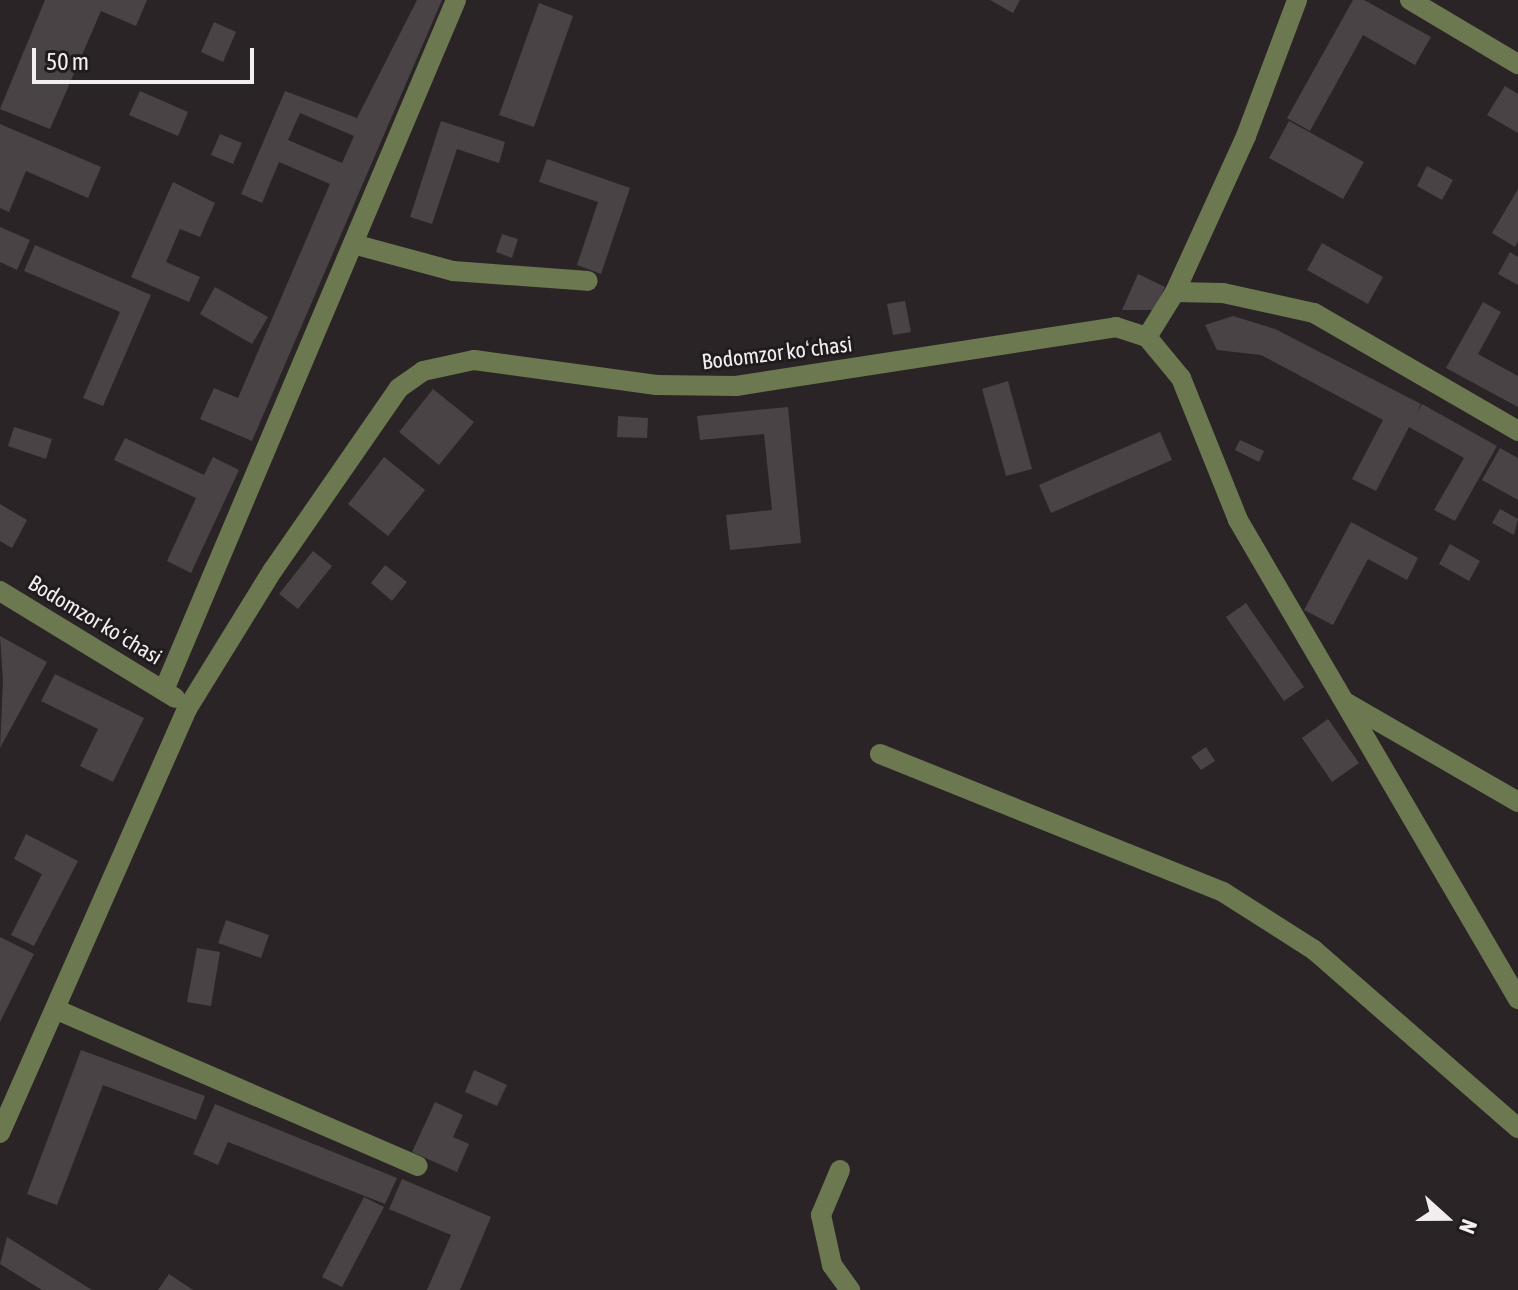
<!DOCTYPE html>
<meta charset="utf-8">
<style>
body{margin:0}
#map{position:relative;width:1518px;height:1290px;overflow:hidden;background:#2a2427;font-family:"Asap Condensed",sans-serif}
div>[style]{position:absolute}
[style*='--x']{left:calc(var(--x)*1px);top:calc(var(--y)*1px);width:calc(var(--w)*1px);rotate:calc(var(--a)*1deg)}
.building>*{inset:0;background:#494346}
.minor>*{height:20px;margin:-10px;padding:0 10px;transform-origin:10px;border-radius:10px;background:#6c784f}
span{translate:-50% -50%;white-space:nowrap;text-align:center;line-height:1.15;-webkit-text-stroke:6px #201b1d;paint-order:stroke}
.street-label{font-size:22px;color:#f2eef0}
.north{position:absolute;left:1406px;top:1178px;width:80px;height:80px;-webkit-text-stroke:6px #201b1d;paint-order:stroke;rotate:111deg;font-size:22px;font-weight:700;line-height:32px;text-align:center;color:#f2eef0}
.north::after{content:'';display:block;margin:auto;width:28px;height:36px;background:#f2eef0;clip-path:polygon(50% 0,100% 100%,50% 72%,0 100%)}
.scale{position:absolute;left:32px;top:48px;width:222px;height:36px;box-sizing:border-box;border:4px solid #f2eef0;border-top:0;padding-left:10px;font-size:24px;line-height:28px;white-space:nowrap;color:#f2eef0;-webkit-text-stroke:6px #201b1d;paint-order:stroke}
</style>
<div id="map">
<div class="building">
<i style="clip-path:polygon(45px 0,147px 0,136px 26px,101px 11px,50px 129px,0 109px)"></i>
<i style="clip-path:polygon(evenodd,417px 0,442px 0,252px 441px,200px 419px,214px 388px,238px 398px,330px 184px,279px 162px,262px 203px,241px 194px,285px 91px,357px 118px,417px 0,300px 113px,354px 136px,342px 163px,288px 140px,300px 113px)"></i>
<i style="clip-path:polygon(990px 0,1020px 0,1013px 13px)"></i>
<i style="clip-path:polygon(1353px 0,1364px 0,1431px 37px,1415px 65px,1363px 35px,1310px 131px,1287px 118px)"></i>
<i style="clip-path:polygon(539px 3px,573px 16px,534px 127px,499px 115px)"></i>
<i style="clip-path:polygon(214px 22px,236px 32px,223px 62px,201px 52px)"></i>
<i style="clip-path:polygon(1505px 86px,1518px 94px,1518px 133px,1487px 115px)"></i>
<i style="clip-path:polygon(140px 91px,188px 112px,178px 136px,129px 115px)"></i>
<i style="clip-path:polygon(441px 121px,505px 142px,499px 163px,457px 149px,432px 224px,410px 217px)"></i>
<i style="clip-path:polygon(1289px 121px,1364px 162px,1343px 199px,1269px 158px)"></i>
<i style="clip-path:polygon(0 124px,101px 167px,88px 198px,26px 171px,9px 212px,0 208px)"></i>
<i style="clip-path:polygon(220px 134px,242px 143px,233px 164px,211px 155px)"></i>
<i style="clip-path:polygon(547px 159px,630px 188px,601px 274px,577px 265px,598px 202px,539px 182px)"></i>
<i style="clip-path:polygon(1427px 166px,1453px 180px,1442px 200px,1417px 186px)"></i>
<i style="clip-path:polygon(173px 182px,215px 203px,200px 237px,180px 229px,166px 262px,200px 277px,189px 302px,131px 277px)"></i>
<i style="clip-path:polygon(1518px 189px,1518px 241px,1515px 247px,1492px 233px)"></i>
<i style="clip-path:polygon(0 227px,30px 240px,17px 270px,0 262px)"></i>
<i style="clip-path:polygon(502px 234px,518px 239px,512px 258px,496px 252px)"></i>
<i style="clip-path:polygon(1322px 243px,1383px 277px,1368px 304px,1307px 270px)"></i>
<i style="clip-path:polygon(35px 245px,151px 295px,103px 406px,83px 398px,120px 312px,24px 271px)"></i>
<i style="clip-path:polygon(1510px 252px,1518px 257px,1518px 285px,1498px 274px)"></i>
<i style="clip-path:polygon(1138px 274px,1165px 287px,1154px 310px,1122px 310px)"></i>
<i style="clip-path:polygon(215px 287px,268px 317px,252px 344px,200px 314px)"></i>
<i style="clip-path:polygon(905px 301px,911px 332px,893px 335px,887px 304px)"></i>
<i style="clip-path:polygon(1483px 302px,1501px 312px,1478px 354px,1518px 376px,1518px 407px,1446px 368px)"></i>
<i style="clip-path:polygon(1233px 316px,1275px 329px,1421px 404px,1416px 415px,1422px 404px,1497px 446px,1455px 521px,1434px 510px,1464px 458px,1409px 427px,1376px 491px,1352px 479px,1383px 420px,1261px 355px,1217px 350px,1205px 325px)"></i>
<i style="clip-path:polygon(1008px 381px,1032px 469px,1006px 476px,982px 389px)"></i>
<i style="clip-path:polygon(433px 389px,474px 422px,439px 465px,399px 432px)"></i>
<i style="clip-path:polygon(788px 407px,801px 543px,730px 550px,726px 515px,772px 510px,764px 434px,700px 440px,697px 416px)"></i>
<i style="clip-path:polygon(618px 416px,648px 418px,647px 438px,617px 437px)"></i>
<i style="clip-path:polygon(14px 427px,52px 439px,46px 459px,8px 446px)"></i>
<i style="clip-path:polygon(1160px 432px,1172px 460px,1051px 513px,1039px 485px)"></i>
<i style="clip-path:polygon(125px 438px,204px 475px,213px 457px,239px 470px,191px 573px,167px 561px,196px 498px,114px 460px)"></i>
<i style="clip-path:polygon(1240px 440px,1264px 451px,1259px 462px,1235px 450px)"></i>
<i style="clip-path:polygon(1500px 448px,1518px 458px,1518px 500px,1482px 480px)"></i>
<i style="clip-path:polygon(384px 457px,425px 490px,388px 536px,348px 504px)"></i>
<i style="clip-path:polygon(0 504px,27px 520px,12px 548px,0 541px)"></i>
<i style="clip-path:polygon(1500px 509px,1518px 519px,1514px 535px,1492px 523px)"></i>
<i style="clip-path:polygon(1351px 522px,1418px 558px,1407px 580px,1368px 559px,1333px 625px,1304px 610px)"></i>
<i style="clip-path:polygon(1450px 544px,1480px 561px,1469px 581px,1439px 564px)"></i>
<i style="clip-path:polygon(313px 551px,332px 566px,298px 609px,279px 594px)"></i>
<i style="clip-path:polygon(385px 565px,407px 582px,392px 601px,371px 583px)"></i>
<i style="clip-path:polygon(1246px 603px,1304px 687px,1284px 701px,1226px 617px)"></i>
<i style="clip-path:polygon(0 636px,47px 662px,0 748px,3px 681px)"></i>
<i style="clip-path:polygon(55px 674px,144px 718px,113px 782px,80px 766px,98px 729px,41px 701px)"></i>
<i style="clip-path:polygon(1328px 719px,1359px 763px,1332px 782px,1302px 738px)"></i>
<i style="clip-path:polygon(1206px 747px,1215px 761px,1201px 770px,1191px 757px)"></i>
<i style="clip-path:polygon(26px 834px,78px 861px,34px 946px,11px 935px,42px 874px,14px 859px)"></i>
<i style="clip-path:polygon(226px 920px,269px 935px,261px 958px,218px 943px)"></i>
<i style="clip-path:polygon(0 937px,34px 954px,0 1022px)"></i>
<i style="clip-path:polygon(197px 948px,220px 952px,211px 1006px,187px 1002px)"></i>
<i style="clip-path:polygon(81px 1050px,205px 1096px,196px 1120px,103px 1085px,57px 1205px,27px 1194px)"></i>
<i style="clip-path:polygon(474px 1070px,507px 1085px,497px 1106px,465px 1092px)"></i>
<i style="clip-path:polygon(435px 1102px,463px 1115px,453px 1137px,469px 1144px,457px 1172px,412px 1152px)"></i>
<i style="clip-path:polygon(215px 1104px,397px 1178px,385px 1204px,228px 1142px,218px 1165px,193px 1154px)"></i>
<i style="clip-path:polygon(402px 1179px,491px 1217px,460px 1290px,427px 1290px,451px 1235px,389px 1209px)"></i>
<i style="clip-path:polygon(364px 1197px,384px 1207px,342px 1287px,322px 1277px)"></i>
<i style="clip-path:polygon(7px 1237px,92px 1290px,42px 1290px,0 1264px)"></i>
<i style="clip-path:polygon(169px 1274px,193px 1290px,158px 1290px)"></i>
</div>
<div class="minor">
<i style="--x:1410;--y:0;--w:126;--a:30.7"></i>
<i style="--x:353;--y:244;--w:104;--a:15.1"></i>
<i style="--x:453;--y:271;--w:135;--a:4.2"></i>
<i style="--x:1175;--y:292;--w:171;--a:-65.5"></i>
<i style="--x:1246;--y:136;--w:145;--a:-69.4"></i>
<i style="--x:1147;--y:337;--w:53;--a:50.3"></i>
<i style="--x:1181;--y:378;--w:153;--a:68.1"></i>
<i style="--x:1238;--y:520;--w:555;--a:59.69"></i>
<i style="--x:0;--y:591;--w:205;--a:31.4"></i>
<i style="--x:164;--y:690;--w:749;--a:-67.06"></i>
<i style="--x:1345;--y:702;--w:200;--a:30"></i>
<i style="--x:880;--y:754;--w:370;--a:21.9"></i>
<i style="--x:1223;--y:892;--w:108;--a:32.5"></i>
<i style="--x:1314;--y:950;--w:271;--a:41.1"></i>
<i style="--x:55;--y:1009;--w:395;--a:23.4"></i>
<i style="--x:0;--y:1133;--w:463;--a:-66.2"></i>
<i style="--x:187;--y:709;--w:163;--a:-58.3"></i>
<i style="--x:273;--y:570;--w:221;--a:-55.3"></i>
<i style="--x:399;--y:388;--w:29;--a:-35"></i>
<i style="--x:423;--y:371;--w:52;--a:-12.2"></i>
<i style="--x:474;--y:360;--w:184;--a:7.8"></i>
<i style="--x:656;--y:385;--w:80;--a:0.7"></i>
<i style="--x:736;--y:386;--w:385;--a:-8.8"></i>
<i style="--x:1116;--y:327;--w:33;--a:18"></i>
<i style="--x:1147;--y:337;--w:53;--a:-58.1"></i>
<i style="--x:1175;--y:292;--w:48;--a:1.2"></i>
<i style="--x:1223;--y:293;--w:93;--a:12.4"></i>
<i style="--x:1314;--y:313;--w:236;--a:30"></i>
<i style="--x:840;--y:1170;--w:49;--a:112.9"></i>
<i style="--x:821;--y:1215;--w:51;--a:77.6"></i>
<i style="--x:832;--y:1265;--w:31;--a:54"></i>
</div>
<div class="street-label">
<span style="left:777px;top:353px;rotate:-7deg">Bodomzor koʻchasi</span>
<span style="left:95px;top:620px;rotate:31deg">Bodomzor koʻchasi</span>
</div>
<div class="north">N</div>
<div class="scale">50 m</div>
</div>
